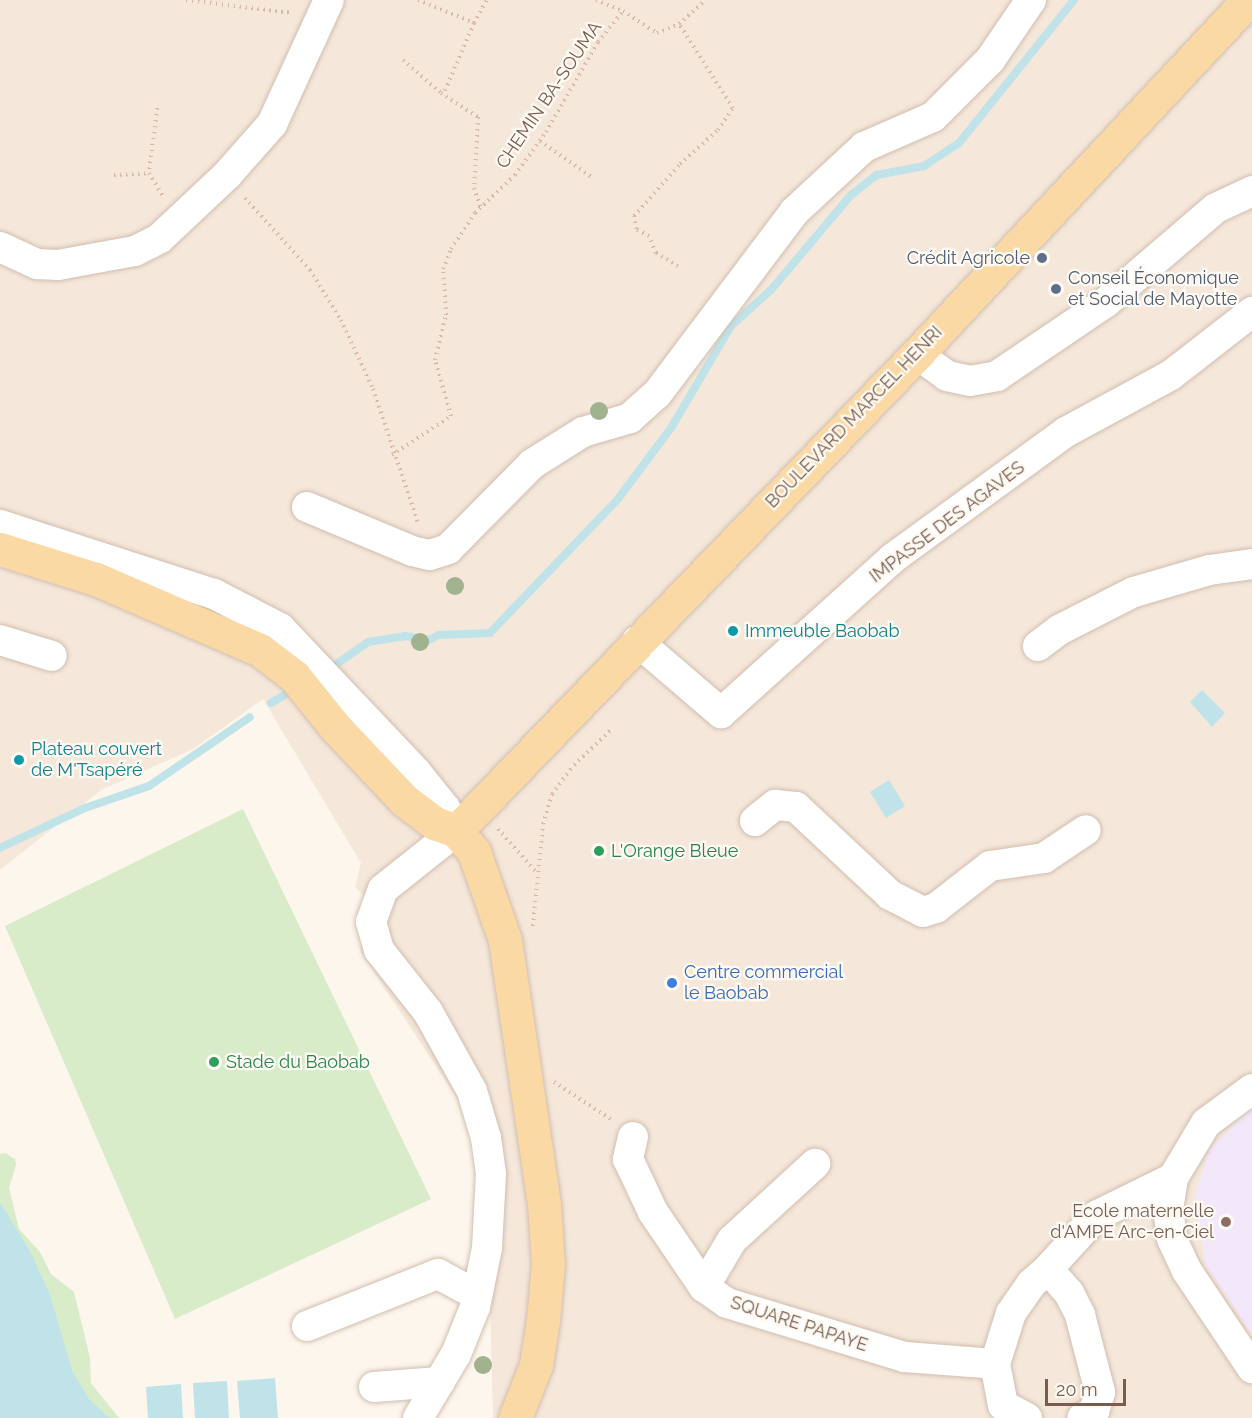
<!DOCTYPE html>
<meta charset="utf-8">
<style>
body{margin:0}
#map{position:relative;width:1252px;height:1418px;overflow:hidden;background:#fdf6ec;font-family:Raleway,sans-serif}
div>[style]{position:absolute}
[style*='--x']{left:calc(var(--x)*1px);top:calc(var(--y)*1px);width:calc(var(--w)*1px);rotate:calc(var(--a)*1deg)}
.residential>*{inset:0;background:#f5e8da}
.education>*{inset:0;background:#f3e8fa}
.green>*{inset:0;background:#d8ecc9}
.water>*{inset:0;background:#bfe3e8}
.stream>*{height:8px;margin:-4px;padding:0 4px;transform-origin:4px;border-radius:4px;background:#bfe3e8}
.path>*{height:4px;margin-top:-2px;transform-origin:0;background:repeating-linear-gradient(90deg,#d9b8a5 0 1.5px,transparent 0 6px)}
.roads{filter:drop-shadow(0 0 2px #d1beb0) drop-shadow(0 0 2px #d1beb0)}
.minor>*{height:30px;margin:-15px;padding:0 15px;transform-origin:15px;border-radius:15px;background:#fff}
.major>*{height:33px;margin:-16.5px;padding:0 16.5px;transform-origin:16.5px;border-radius:16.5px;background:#fbd9a5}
.trees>*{width:18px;height:18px;margin:-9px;border-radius:50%;background:#a0b28e}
.dots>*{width:16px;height:16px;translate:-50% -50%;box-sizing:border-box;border:3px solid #fffaf3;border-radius:50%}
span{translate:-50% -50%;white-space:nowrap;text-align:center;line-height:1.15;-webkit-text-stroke:4.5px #fffaf3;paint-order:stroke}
.street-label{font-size:18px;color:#7a5c4d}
.service-label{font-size:18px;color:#4e5e75}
.right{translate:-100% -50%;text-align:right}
.left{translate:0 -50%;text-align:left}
.culture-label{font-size:18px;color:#0d838f}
.leisure-label{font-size:18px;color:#27864d}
.shop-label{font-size:18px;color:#366cbe}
.education-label{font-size:18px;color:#785e54}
.scale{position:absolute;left:1045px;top:1379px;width:81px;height:27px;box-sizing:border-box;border:3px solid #7a5c4d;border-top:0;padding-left:8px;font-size:18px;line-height:21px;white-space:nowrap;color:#7a5c4d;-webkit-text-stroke:4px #fffaf3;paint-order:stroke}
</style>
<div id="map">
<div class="residential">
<i style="clip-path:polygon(0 0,1252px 0,1252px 1418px,493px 1418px,488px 1216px,475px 1149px,461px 1104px,360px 951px,367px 899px,355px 887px,361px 863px,263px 699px,193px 749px,101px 790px,0 870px)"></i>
</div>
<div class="education">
<i style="clip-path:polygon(1252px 1107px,1252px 1335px,1206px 1266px,1195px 1196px,1210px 1148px)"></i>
</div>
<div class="green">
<i style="clip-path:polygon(243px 809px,431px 1199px,175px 1319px,5px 926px)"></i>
<i style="clip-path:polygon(5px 1153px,15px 1159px,16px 1165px,9px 1188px,19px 1229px,40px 1252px,51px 1274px,74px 1292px,90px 1358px,91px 1383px,119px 1418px,0 1418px,0 1154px)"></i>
</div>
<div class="water">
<i style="clip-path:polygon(1202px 690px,1225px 713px,1212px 727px,1190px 702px)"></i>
<i style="clip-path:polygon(889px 780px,905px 806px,886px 818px,870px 792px)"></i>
<i style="clip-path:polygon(0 1202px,30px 1251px,50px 1295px,72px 1370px,88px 1398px,109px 1418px,0 1418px)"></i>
<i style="clip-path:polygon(275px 1378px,278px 1418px,240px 1418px,237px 1381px)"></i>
<i style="clip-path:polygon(227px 1381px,229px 1418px,195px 1418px,193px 1383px)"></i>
<i style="clip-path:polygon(181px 1384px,183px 1418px,148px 1418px,146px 1387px)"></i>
</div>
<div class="stream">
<i style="--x:328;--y:670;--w:49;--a:-35"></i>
<i style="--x:368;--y:642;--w:37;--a:-9"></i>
<i style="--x:405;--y:636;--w:24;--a:9"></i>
<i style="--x:429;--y:640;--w:11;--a:-27"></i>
<i style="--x:439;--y:635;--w:51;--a:-2.2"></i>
<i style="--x:490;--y:633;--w:185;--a:-46.3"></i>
<i style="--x:618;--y:499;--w:89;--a:-53.3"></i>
<i style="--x:671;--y:428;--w:118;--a:-59.5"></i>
<i style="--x:731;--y:326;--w:54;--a:-42"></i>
<i style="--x:771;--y:290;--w:124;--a:-49.9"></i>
<i style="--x:851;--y:195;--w:33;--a:-38"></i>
<i style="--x:877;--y:175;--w:48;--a:-10.8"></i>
<i style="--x:924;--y:166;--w:42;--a:-33.3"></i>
<i style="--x:959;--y:143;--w:184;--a:-51.2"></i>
<i style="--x:271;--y:703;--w:29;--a:-31"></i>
<i style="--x:0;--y:848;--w:94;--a:-25.2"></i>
<i style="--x:85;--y:808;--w:68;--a:-19"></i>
<i style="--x:149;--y:786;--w:122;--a:-34.3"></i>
</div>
<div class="path">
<i style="--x:186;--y:0;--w:107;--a:7"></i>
<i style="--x:418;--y:0;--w:61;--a:22.3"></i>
<i style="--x:474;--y:23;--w:78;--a:113.3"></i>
<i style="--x:596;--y:0;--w:29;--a:22"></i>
<i style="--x:474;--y:23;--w:26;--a:-61"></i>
<i style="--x:403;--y:60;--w:50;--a:41"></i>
<i style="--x:441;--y:93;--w:44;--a:33"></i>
<i style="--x:478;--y:117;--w:71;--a:93.2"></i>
<i style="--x:474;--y:188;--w:21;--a:71"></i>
<i style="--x:157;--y:108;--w:65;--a:97"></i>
<i style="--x:149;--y:173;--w:29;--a:59"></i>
<i style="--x:540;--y:141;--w:65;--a:34.9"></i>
<i style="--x:114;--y:175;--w:35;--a:-3"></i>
<i style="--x:245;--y:198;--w:97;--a:47.9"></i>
<i style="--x:310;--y:270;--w:59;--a:58.2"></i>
<i style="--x:341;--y:320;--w:76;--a:65.1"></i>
<i style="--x:373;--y:389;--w:141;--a:71.4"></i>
<i style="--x:678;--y:266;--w:26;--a:-149"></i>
<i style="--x:656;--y:253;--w:18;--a:-112"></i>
<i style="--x:649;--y:236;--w:15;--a:-152"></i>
<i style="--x:636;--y:229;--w:13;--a:-99"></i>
<i style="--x:634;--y:216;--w:69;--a:-48.5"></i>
<i style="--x:680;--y:164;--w:51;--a:-41.8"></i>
<i style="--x:718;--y:130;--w:27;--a:-56"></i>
<i style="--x:733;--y:108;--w:100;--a:-122.7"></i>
<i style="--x:392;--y:455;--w:71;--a:-33.5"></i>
<i style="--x:451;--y:416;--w:58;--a:-105.9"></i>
<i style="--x:435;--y:360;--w:46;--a:-76.3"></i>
<i style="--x:446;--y:315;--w:46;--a:-93.7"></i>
<i style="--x:443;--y:269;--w:22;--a:-68"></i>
<i style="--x:451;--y:249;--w:43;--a:-56.3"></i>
<i style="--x:475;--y:213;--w:55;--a:-43.5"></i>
<i style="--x:515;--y:175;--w:53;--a:-54.2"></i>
<i style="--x:546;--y:132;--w:104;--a:-60"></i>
<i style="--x:598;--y:42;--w:40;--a:-51"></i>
<i style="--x:623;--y:11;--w:40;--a:32.9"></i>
<i style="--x:657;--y:33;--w:24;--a:-22"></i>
<i style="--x:679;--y:24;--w:36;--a:-42"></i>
<i style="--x:498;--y:829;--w:59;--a:48.4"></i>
<i style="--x:533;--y:926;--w:102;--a:-84.4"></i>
<i style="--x:543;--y:824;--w:31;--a:-73"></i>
<i style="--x:552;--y:794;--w:36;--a:-53"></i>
<i style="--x:574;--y:765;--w:51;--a:-43.4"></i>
<i style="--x:554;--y:1082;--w:69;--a:33.2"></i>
</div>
<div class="roads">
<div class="minor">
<i style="--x:0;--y:247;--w:41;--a:24.7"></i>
<i style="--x:37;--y:264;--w:21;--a:3"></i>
<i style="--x:58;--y:265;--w:78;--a:-10.3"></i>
<i style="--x:135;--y:251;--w:28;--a:-27"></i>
<i style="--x:160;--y:238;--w:92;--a:-43.2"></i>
<i style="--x:227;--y:175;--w:68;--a:-48.6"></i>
<i style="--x:272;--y:124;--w:136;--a:-65.3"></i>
<i style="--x:917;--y:354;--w:37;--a:36"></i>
<i style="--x:947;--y:376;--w:24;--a:12"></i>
<i style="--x:970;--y:381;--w:27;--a:-10"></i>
<i style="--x:997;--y:376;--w:130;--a:-34.1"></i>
<i style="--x:1105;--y:303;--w:146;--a:-40.6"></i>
<i style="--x:1216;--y:208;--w:40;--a:-25"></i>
<i style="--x:307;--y:507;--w:114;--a:22.7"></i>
<i style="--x:412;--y:551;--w:18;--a:13"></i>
<i style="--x:430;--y:555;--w:19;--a:-18"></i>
<i style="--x:448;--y:549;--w:120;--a:-45.3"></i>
<i style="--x:532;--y:464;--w:60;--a:-32.1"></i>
<i style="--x:583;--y:432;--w:49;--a:-16.6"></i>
<i style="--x:630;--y:418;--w:36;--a:-42"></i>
<i style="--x:657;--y:394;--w:228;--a:-53"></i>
<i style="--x:794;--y:212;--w:96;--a:-42.9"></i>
<i style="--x:864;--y:147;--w:75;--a:-23.5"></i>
<i style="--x:933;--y:117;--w:81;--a:-45"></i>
<i style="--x:990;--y:60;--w:73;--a:-55.7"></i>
<i style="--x:0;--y:525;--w:225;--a:17.9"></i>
<i style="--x:214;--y:594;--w:74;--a:27.3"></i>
<i style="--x:280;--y:628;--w:198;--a:46.6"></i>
<i style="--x:416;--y:772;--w:46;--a:51.1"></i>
<i style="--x:445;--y:808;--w:25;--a:64"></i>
<i style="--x:456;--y:831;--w:93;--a:141.5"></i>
<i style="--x:383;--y:889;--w:35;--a:110"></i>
<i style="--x:371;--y:922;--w:29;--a:74"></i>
<i style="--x:379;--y:950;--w:79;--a:51.7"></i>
<i style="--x:428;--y:1012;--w:90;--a:60.9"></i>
<i style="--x:472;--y:1091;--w:49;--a:73.4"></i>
<i style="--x:486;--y:1138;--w:36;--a:82"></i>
<i style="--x:491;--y:1174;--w:74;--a:93.1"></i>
<i style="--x:487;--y:1248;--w:60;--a:101.5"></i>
<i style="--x:475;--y:1307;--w:51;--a:112"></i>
<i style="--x:456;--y:1354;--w:74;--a:120.7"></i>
<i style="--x:0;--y:640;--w:54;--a:17.1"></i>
<i style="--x:637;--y:641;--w:111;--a:40.6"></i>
<i style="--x:721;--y:713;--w:232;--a:-42"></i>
<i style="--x:893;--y:558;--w:214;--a:-36.1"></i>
<i style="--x:1066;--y:432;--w:119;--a:-28.5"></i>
<i style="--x:1171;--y:375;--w:103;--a:-37.9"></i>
<i style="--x:1038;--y:646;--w:26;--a:-37"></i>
<i style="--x:1059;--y:630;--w:84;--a:-26.9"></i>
<i style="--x:1134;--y:592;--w:78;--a:-16.3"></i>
<i style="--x:1209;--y:570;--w:43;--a:-7.9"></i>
<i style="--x:755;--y:821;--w:26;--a:-39"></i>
<i style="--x:775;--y:805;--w:21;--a:5"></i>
<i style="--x:796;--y:807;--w:129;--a:43.1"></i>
<i style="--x:890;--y:895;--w:37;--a:27"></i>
<i style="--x:923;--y:912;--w:14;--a:-17"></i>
<i style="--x:936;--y:908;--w:68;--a:-37.9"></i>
<i style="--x:990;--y:866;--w:55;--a:-8.4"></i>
<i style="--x:1044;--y:858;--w:50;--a:-33.7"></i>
<i style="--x:1252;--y:1089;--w:57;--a:143.5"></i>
<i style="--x:1206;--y:1123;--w:64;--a:121"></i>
<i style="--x:1173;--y:1178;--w:31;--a:99"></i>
<i style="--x:1168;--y:1209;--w:30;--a:82"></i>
<i style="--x:1172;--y:1239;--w:35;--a:65"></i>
<i style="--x:1187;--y:1271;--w:117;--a:56.2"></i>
<i style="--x:633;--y:1137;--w:23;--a:103"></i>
<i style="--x:628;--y:1159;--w:59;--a:64.7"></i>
<i style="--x:653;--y:1212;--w:91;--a:55.8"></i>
<i style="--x:704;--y:1287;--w:28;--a:35"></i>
<i style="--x:727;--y:1303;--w:186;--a:16.9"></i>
<i style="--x:905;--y:1357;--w:90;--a:4.4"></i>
<i style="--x:1048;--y:1269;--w:72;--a:-47.8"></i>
<i style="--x:1096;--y:1216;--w:86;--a:-26.3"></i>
<i style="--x:704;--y:1287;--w:55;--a:-59.2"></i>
<i style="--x:732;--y:1240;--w:113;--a:-42.5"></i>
<i style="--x:307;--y:1326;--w:141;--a:-21.7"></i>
<i style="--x:438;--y:1274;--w:44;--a:28.3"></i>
<i style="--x:374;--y:1387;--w:66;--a:-4.3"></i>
<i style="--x:1027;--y:1418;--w:27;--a:-152"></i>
<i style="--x:1003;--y:1405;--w:42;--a:-101"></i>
<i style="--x:995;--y:1364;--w:53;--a:-72.6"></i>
<i style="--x:1011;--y:1313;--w:35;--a:-55"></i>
<i style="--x:1031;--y:1284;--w:23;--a:-41"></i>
<i style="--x:1048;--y:1269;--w:32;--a:49"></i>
<i style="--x:1069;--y:1293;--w:25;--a:63"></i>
<i style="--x:1080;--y:1315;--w:80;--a:75.4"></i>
<i style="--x:1100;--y:1392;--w:21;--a:107"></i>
<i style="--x:1094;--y:1412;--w:13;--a:153"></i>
</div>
<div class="major">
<i style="--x:0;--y:549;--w:101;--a:17.4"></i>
<i style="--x:96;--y:579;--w:179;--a:23.4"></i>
<i style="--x:260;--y:650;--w:43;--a:37.4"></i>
<i style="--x:294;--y:676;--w:67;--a:51.1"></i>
<i style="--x:336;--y:728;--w:99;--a:46.6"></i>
<i style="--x:404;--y:800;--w:39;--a:37"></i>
<i style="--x:435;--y:823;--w:22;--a:21"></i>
<i style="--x:456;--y:831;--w:28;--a:49"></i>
<i style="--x:474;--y:852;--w:93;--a:70.6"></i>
<i style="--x:505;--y:940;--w:267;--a:81.6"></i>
<i style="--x:544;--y:1204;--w:60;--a:86.2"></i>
<i style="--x:548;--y:1264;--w:56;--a:95.1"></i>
<i style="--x:543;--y:1320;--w:46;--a:98.8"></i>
<i style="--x:536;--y:1365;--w:57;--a:111.6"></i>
<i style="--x:456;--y:831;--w:663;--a:-45.98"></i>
<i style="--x:917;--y:354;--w:485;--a:-46.9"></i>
</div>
</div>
<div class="trees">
<i style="left:599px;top:411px"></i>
<i style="left:455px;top:586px"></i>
<i style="left:420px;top:642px"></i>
<i style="left:483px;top:1365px"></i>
</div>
<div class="dots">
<i style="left:1042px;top:258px;background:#5c6f8a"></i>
<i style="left:1056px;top:289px;background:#5c6f8a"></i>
<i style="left:733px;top:631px;background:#0f9aa8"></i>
<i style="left:19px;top:760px;background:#0f9aa8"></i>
<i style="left:599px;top:851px;background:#2e9e5b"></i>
<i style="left:672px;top:983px;background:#3f7fe0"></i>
<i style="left:214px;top:1062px;background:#2e9e5b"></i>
<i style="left:1226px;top:1222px;background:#8d6e63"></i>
</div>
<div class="street-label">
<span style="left:549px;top:95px;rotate:-56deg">CHEMIN BA-SOUMA</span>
<span style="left:854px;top:417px;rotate:-46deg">BOULEVARD MARCEL HENRI</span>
<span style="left:947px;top:522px;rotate:-37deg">IMPASSE DES AGAVES</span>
<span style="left:799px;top:1324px;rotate:18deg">SQUARE PAPAYE</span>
</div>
<div class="service-label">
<span class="right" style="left:1030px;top:258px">Crédit Agricole</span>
<span class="left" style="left:1068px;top:289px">Conseil Économique<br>et Social de Mayotte</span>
</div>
<div class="culture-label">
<span class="left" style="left:745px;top:631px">Immeuble Baobab</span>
<span class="left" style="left:31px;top:760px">Plateau couvert<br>de M'Tsapéré</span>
</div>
<div class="leisure-label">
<span class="left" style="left:611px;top:851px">L'Orange Bleue</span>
<span class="left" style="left:226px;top:1062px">Stade du Baobab</span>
</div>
<div class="shop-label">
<span class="left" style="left:684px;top:983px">Centre commercial<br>le Baobab</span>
</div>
<div class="education-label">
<span class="right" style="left:1214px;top:1222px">Ecole maternelle<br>d'AMPE Arc-en-Ciel</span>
</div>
<div class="scale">20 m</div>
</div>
